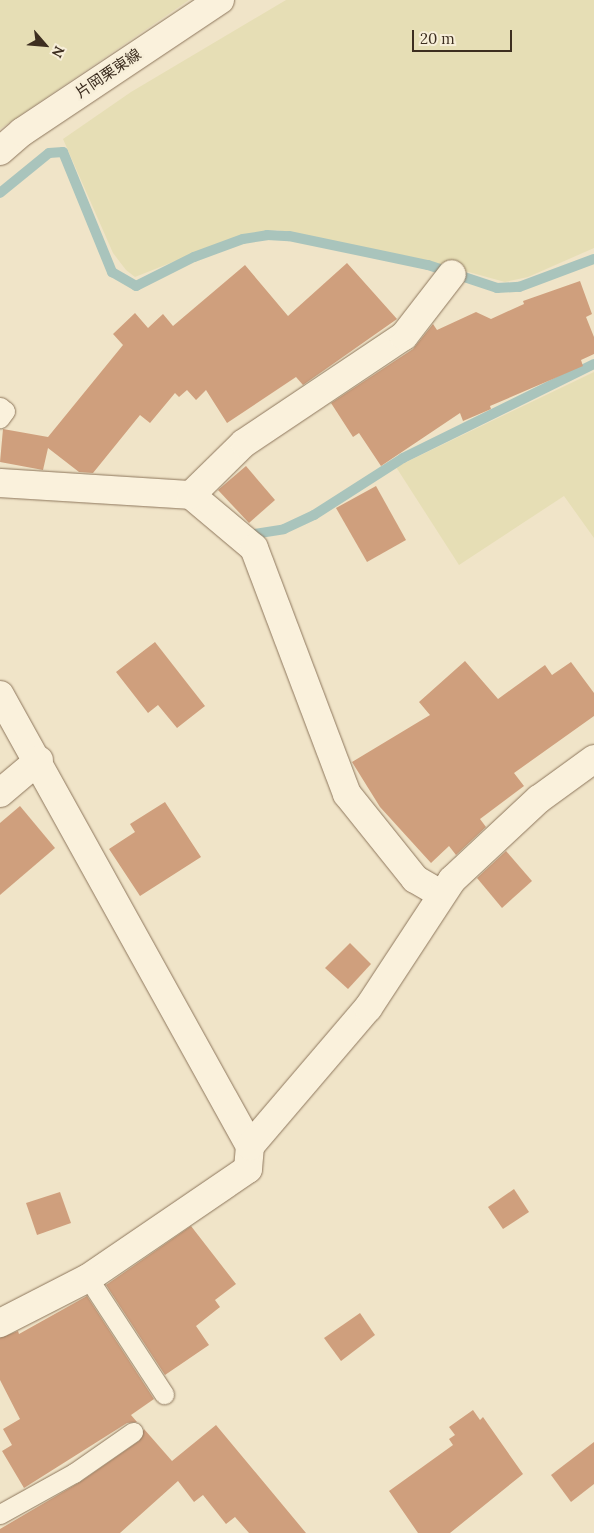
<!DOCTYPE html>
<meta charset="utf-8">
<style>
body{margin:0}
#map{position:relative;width:594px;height:1533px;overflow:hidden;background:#f0e4c8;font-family:Lora,"Noto Sans JP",serif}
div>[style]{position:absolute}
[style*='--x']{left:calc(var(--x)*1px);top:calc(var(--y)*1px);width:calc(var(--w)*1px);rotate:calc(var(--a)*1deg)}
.farmland>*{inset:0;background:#e6deb5}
.stream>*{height:10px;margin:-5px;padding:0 5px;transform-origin:5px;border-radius:5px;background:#a9c4bc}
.building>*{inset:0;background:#cf9f7d}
.roads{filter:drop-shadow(0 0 1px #8d765c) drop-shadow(0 0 1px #8d765c)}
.lane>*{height:19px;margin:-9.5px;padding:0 9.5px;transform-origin:9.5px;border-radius:9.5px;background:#faf1dc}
.street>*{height:28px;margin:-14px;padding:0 14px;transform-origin:14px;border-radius:14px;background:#faf1dc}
.secondary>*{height:28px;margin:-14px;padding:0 14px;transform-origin:14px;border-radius:14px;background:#faf1dc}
span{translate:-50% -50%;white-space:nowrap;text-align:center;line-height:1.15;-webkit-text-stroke:4.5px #f7eed8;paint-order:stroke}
.street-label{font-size:15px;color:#3d2e20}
.north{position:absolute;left:20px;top:20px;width:50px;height:50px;-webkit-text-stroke:4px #f7eed8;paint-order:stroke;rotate:117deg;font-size:14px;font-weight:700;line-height:20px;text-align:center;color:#3d2e20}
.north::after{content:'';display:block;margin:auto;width:18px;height:22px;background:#3d2e20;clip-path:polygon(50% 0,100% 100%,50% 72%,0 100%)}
.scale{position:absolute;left:412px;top:30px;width:100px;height:22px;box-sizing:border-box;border:2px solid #3d2e20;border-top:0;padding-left:6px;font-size:15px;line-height:18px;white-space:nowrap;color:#3d2e20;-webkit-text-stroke:4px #f7eed8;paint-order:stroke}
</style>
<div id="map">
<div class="farmland">
<i style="clip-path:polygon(0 0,189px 0,0 129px)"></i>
<i style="clip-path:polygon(286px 0,594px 0,594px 248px,528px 277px,505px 282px,421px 259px,277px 230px,241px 235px,135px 277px,126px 270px,113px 253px,63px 139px,131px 92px)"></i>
<i style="clip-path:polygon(594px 372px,594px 538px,564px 496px,459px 565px,396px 467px)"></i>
</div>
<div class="stream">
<i style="--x:0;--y:193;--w:63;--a:-39.2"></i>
<i style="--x:49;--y:153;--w:14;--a:-4"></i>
<i style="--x:63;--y:152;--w:130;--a:67.8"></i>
<i style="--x:112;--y:272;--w:28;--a:30"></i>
<i style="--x:136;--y:286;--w:65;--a:-26.6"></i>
<i style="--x:194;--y:257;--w:52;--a:-20.2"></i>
<i style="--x:243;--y:239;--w:24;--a:-9"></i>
<i style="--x:267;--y:235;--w:22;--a:3"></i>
<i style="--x:289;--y:236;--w:142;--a:11.8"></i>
<i style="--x:428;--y:265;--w:73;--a:18.4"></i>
<i style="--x:497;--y:288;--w:22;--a:-3"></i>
<i style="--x:519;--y:287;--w:80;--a:-20.5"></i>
<i style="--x:248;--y:535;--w:36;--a:-9"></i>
<i style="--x:284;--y:529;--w:33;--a:-25"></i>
<i style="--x:314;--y:515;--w:106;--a:-32.6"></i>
<i style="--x:403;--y:458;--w:213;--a:-26.2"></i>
</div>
<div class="building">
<i style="clip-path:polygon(347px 263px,397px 319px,303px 385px,296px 377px,227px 423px,206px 390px,196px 400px,187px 390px,179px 397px,175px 393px,150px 423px,140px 415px,93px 473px,79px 472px,48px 448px,43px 470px,0 462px,3px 429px,48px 437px,123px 345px,113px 334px,135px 313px,148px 328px,163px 314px,173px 326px,245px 265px,288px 316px)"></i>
<i style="clip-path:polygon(580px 281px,592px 314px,586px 317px,594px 337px,594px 354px,581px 360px,583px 366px,490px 406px,491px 409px,463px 421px,460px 413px,381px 466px,359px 433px,353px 437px,331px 403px,413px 349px,433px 324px,437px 330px,476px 312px,491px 319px,524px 304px,523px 301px)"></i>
<i style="clip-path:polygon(246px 466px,275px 500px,249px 523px,218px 490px)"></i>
<i style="clip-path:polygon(376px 486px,406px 540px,367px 562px,336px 508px)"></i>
<i style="clip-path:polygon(155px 642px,205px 706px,177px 728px,158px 705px,148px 713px,116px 672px)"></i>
<i style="clip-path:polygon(465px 661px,498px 699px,545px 665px,552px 675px,571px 662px,594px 693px,594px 716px,514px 773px,524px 786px,480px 819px,486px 827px,456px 855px,449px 846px,431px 863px,380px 807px,352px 762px,430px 715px,419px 702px)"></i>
<i style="clip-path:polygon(165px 802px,201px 857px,140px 896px,109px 849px,135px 832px,130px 824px)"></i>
<i style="clip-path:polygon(20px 806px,55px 848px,0 895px,0 823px)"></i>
<i style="clip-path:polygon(506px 851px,532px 881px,502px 908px,477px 878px)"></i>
<i style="clip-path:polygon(350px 943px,371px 964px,348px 989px,325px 968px)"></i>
<i style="clip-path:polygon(514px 1189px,529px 1212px,503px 1229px,488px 1207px)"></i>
<i style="clip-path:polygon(60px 1192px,71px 1223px,37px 1235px,26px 1203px)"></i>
<i style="clip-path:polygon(191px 1226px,236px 1284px,215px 1300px,220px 1307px,196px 1326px,209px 1345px,165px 1375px,106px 1285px)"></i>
<i style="clip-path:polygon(87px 1296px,154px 1399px,131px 1415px,137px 1422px,127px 1423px,24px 1488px,2px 1451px,12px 1445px,3px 1429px,20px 1419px,0 1380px,0 1338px,18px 1331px,19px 1334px)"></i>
<i style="clip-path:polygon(360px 1313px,375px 1335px,341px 1361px,324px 1338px)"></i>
<i style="clip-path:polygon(473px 1410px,480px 1420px,483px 1417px,523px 1474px,450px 1533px,418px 1533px,389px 1491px,453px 1445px,449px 1439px,455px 1435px,449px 1427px)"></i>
<i style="clip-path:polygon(216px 1425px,306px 1533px,249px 1533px,235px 1517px,226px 1524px,203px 1495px,194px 1502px,178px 1481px,120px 1533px,0 1533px,0 1529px,80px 1482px,139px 1441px,144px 1429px,172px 1461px)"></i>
<i style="clip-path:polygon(594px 1442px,594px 1484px,571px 1502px,551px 1475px)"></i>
</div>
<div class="roads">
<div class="lane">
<i style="--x:0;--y:407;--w:6;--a:39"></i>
<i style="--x:5;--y:411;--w:9;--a:126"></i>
<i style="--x:88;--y:1278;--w:139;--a:56.8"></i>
<i style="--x:0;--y:1514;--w:85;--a:-29"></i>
<i style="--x:74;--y:1473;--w:72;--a:-34.8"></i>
</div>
<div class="street">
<i style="--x:0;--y:483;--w:191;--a:3.6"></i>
<i style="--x:191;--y:495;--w:82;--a:40.1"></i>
<i style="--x:254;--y:548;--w:263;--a:69.3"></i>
<i style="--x:347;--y:794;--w:109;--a:51.3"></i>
<i style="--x:415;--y:879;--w:30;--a:30"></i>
<i style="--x:191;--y:495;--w:74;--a:-44.5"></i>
<i style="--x:244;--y:443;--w:192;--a:-33.8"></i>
<i style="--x:404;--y:336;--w:78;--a:-52.3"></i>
<i style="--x:0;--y:695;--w:516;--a:61"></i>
<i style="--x:250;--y:1146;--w:23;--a:95"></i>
<i style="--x:248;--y:1169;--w:194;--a:145.7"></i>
<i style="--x:88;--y:1278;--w:99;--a:152.9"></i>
<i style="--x:0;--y:793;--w:51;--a:-40.2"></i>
<i style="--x:250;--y:1146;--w:182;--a:-49.5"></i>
<i style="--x:368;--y:1008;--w:153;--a:-56.7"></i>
<i style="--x:452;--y:880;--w:119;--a:-43"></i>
<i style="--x:539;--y:799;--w:68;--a:-36"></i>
</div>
<div class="secondary">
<i style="--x:0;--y:151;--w:29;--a:-41"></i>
<i style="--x:22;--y:132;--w:238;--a:-33.7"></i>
</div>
</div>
<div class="street-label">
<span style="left:108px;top:73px;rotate:-34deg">片岡栗東線</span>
</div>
<div class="north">N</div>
<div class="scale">20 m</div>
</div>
